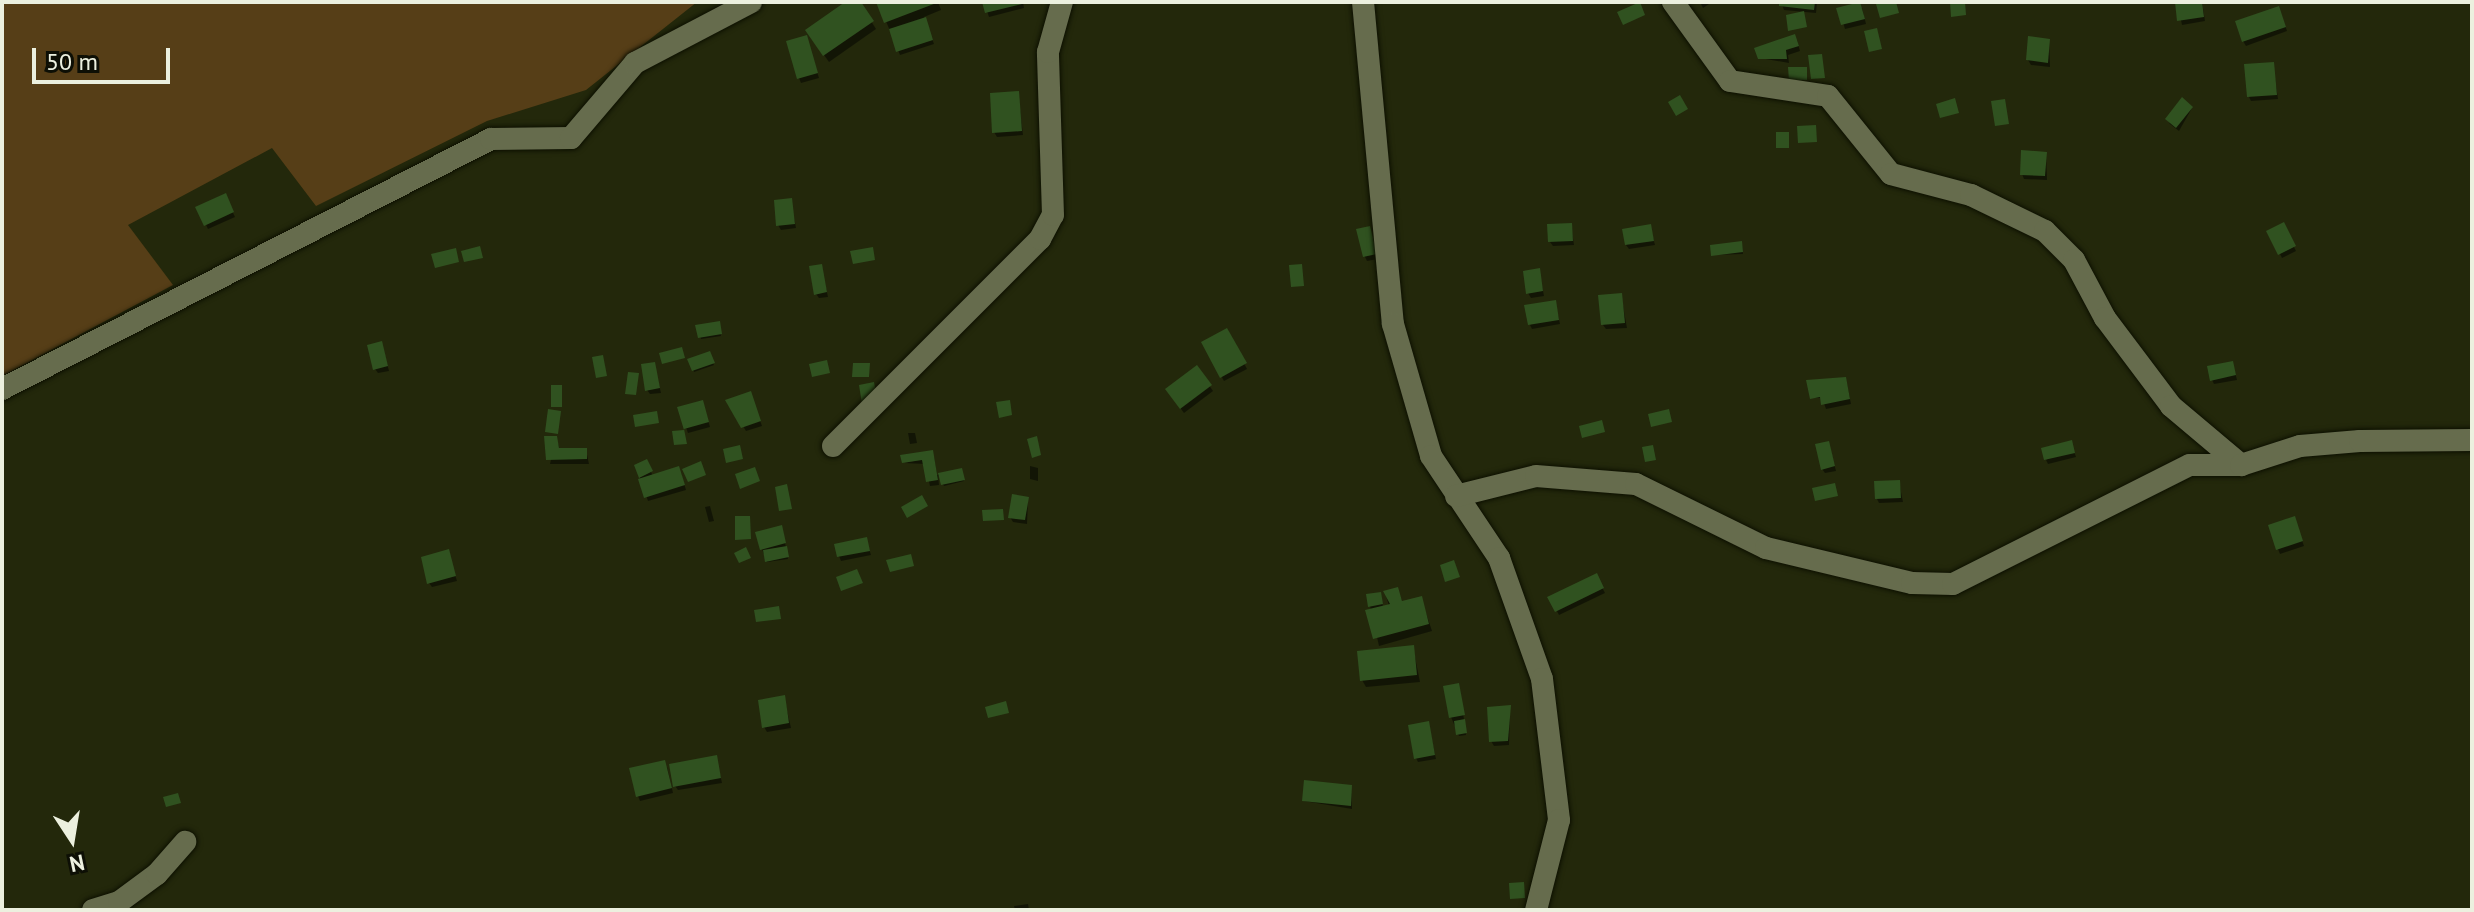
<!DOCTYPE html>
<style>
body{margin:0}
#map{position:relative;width:2474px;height:912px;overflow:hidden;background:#23280b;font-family:"PT Sans",sans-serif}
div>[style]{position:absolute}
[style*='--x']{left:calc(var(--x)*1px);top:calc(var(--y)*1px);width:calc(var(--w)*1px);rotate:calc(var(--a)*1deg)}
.green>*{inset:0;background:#563e17}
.shadow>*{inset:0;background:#0007}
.building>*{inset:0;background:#305220}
.roads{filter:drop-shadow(0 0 2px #0d1000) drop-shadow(0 0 2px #0d1000)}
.street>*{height:22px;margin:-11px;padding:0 11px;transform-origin:11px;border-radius:11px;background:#666c4d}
span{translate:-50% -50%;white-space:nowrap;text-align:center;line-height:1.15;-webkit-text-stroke:8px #0d0f05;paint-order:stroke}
.frame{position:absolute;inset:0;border:4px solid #ecf0df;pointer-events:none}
.north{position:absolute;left:32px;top:800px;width:80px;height:80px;-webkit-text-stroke:6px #0d0f05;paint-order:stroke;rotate:168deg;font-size:22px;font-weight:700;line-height:32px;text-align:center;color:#ecf0df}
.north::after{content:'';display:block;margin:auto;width:28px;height:36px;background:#ecf0df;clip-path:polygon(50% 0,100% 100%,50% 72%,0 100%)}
.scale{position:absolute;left:32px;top:48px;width:138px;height:36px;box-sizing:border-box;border:4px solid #ecf0df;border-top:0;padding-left:10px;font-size:24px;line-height:28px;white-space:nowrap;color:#ecf0df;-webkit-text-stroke:6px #0d0f05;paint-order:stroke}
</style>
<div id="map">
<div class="green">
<i style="clip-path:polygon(2px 2px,697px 2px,586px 90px,487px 121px,316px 206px,272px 148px,128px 225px,173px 285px,2px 376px)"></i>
</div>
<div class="shadow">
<i style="clip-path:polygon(849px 2px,859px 2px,876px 29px,829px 62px,812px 38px)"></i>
<i style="clip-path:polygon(878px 2px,938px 2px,941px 10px,924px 17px,934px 44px,900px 55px)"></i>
<i style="clip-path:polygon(984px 2px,1023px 2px,1024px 8px,989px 17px)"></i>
<i style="clip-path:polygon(1700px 2px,1712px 2px,1703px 8px)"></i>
<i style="clip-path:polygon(1781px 2px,1817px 2px,1816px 13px,1784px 10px)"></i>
<i style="clip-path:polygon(2177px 2px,2202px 2px,2205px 21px,2182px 25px)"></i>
<i style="clip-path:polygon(1862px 8px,1866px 24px,1845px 29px,1839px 9px)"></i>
<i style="clip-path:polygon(2281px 13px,2287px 31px,2246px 46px,2243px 41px)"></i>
<i style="clip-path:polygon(1797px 40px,1800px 51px,1788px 55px,1789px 63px,1760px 58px)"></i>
<i style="clip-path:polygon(2049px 40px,2050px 67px,2031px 65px,2028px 60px)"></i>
<i style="clip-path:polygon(808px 42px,819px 78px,801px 83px,799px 78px)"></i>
<i style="clip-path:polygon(2273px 64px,2278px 99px,2251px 101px,2249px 97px)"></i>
<i style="clip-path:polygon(1018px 93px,1023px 135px,997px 137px,994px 132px)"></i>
<i style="clip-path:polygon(2192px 108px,2179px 131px,2170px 124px,2167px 119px)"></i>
<i style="clip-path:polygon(2046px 154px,2047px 180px,2024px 179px,2022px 174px)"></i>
<i style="clip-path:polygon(225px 196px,235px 217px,208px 229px,198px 208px)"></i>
<i style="clip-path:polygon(791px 200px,796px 228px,781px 230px,778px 225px)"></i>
<i style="clip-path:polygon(1571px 225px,1574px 245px,1553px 246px,1550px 242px)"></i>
<i style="clip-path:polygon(2283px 225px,2296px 251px,2282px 258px,2269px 232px)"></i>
<i style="clip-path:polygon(1650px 227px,1655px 245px,1629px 249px,1626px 245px)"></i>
<i style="clip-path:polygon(1369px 228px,1378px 259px,1367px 261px,1365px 257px)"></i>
<i style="clip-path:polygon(1742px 245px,1743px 254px,1713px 255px)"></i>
<i style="clip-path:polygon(821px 266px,828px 297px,819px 298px,816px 294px)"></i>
<i style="clip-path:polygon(1539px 270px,1544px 296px,1531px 298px,1528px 293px)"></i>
<i style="clip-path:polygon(1621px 295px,1627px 328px,1606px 329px,1603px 325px)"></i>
<i style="clip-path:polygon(1555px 302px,1560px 324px,1532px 329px,1530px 325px)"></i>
<i style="clip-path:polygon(719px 324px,721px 336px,701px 339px,698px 327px)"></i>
<i style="clip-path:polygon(1227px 331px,1247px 369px,1224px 381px,1203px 343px)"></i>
<i style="clip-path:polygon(383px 348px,389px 371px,378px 373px,375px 369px)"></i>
<i style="clip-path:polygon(709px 354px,714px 365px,694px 372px,690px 360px)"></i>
<i style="clip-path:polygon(654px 364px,661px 393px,650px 394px,647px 390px)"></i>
<i style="clip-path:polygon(1197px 368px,1213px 391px,1184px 413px,1170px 394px)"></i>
<i style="clip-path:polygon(2234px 368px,2237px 380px,2214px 384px,2212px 380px)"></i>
<i style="clip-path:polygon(1847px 384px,1851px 404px,1826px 409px,1822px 398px,1811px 398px)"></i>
<i style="clip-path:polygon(752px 398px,762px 426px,746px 431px,728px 401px)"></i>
<i style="clip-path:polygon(704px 406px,710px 427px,688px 433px,679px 408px)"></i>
<i style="clip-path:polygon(908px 433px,915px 433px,917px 443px,910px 444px)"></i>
<i style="clip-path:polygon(556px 438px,560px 450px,586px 450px,589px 464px,550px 464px)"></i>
<i style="clip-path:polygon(2071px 443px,2076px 457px,2048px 464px,2046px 460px)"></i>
<i style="clip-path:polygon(1830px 448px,1836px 471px,1825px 473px,1822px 469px)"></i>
<i style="clip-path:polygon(934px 457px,937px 475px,961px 470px,964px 481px,944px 486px,938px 475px,939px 485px,930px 486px,925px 464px,904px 463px)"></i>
<i style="clip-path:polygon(646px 462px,653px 476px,681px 473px,686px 490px,648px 501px,636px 466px)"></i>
<i style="clip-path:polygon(1030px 466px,1038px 468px,1038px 481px,1030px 479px)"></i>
<i style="clip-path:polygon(1899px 482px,1903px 502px,1879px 503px,1877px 499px)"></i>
<i style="clip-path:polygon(1028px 499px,1027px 524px,1013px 522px,1010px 517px)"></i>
<i style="clip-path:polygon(705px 507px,710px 506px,714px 521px,709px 522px)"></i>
<i style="clip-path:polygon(2296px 523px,2304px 546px,2280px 554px,2278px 549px)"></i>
<i style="clip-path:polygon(783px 532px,788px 559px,767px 562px,762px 549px)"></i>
<i style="clip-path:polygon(866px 539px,871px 555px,841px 561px,839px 556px)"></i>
<i style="clip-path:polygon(448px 552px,457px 581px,432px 587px,429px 583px)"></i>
<i style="clip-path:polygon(1596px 576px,1605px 593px,1559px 615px,1550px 598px)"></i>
<i style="clip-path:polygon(1397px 589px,1403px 603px,1421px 598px,1432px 631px,1379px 646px,1370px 606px,1381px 595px,1383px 607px,1389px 606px,1385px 592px)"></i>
<i style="clip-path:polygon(1413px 647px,1420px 682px,1366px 687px,1362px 680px)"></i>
<i style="clip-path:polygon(1460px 690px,1466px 735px,1459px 736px,1451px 717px)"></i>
<i style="clip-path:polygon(784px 698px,791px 728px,767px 732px,764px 727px)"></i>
<i style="clip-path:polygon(1510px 707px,1509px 745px,1494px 746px,1491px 741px)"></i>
<i style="clip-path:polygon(1428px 723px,1436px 759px,1418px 762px,1416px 758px)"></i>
<i style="clip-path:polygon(716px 757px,722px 783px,678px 790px,675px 786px)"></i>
<i style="clip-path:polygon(667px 767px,673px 793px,640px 801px,638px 796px)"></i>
<i style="clip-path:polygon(1351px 787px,1352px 809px,1304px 801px)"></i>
<i style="clip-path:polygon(1028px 904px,1029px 910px,1015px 910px,1014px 906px)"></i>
</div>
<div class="building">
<i style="clip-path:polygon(845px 2px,861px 2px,874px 21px,823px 56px,805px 30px)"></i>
<i style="clip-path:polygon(876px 2px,939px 2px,884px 23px)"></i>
<i style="clip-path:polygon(982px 2px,1026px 2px,1026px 3px,985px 13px)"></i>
<i style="clip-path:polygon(1640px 2px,1645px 15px,1623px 25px,1617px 12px)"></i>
<i style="clip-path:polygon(1779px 2px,1815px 2px,1814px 10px,1779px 6px)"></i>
<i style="clip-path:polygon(1860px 2px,1865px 19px,1841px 25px,1836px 8px)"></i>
<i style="clip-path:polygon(1896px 2px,1899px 13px,1880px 18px,1876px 4px)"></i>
<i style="clip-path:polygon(1950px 2px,1965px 2px,1966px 15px,1951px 17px)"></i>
<i style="clip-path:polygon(2175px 2px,2202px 2px,2204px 17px,2177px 21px)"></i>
<i style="clip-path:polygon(2279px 6px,2286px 27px,2242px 42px,2235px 21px)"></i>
<i style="clip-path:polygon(1804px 11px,1807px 27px,1788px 31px,1786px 15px)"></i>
<i style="clip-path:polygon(926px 17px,933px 40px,896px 52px,889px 29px)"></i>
<i style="clip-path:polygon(1877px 28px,1882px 49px,1869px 52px,1864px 31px)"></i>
<i style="clip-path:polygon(1795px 34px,1799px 46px,1786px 50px,1787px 59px,1758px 59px,1754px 48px)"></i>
<i style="clip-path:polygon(807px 35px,818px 73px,797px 79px,786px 41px)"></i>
<i style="clip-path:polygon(2028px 36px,2050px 39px,2048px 63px,2026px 60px)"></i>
<i style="clip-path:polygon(1822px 54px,1825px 78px,1811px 79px,1808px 55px)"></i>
<i style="clip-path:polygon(2274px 62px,2277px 95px,2247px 97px,2244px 64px)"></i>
<i style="clip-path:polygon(1788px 67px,1807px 67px,1807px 80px,1789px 81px)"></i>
<i style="clip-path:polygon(1019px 91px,1022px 131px,992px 133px,990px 93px)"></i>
<i style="clip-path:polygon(1680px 95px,1688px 109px,1676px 116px,1668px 102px)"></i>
<i style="clip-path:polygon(2182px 97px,2193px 107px,2176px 128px,2165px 119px)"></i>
<i style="clip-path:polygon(1955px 98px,1959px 113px,1940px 118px,1936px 104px)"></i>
<i style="clip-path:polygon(2005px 99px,2009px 124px,1995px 126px,1991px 101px)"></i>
<i style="clip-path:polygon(1816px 125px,1817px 142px,1798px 143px,1797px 126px)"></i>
<i style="clip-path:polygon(1776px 132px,1789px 132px,1789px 148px,1776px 148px)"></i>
<i style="clip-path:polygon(2021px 150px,2047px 152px,2045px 176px,2020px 175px)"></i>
<i style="clip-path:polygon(226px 193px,234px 212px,204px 226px,195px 207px)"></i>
<i style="clip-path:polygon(792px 198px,795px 224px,776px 226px,774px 200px)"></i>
<i style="clip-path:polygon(2284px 222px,2296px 246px,2278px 255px,2266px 231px)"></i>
<i style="clip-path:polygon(1572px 223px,1573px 241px,1548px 242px,1547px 224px)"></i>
<i style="clip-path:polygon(1651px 224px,1654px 241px,1625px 245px,1622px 229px)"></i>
<i style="clip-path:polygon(1370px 226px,1377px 254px,1363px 257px,1356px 229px)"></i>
<i style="clip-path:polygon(1742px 241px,1743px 252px,1711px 256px,1710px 245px)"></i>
<i style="clip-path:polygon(480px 246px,483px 258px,464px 262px,461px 251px)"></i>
<i style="clip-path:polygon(873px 247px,875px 260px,853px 264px,850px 251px)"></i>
<i style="clip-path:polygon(456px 248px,459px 262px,435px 268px,431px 254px)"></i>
<i style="clip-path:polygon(822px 264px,827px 292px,814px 295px,809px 266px)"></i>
<i style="clip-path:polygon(1302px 264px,1304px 286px,1291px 287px,1289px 265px)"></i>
<i style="clip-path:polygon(1540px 268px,1543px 291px,1526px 294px,1523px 271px)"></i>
<i style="clip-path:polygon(1622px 293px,1625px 323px,1601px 325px,1598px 295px)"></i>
<i style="clip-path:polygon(1556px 300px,1559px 320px,1528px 325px,1524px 305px)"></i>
<i style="clip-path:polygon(720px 321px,722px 334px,698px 338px,695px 325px)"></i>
<i style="clip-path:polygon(1227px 328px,1247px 363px,1220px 378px,1201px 342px)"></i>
<i style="clip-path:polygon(382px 341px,388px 366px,373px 370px,367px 345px)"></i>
<i style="clip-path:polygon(682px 347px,685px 358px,662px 364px,659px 353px)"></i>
<i style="clip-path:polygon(710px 351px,715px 363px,692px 371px,687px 359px)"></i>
<i style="clip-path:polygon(603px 355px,607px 376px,596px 378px,592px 357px)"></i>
<i style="clip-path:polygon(827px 360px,830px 373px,812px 377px,809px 364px)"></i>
<i style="clip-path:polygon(2233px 361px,2236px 375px,2210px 381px,2207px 366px)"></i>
<i style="clip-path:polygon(655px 362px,660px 388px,645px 391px,641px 364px)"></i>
<i style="clip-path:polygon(853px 363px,870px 363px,869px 377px,852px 377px)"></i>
<i style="clip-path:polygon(1197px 365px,1212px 385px,1180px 409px,1165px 389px)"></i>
<i style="clip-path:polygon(628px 372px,639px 373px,636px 395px,625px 394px)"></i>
<i style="clip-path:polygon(1846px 377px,1850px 399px,1821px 405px,1820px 397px,1810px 399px,1806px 380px)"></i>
<i style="clip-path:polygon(874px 382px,880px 415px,864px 417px,859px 385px)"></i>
<i style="clip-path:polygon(551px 385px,562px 385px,562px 407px,551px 407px)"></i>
<i style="clip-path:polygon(751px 391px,761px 421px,741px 428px,725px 400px)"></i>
<i style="clip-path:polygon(703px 400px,709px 422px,684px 429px,687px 444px,674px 445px,672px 431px,684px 430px,677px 407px)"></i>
<i style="clip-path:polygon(1010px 400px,1012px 415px,999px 418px,996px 402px)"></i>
<i style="clip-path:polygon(548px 409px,561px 411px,558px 434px,545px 432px)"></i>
<i style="clip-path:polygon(1669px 409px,1672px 422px,1651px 427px,1648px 414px)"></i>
<i style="clip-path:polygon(657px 411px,659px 423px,635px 427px,633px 415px)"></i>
<i style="clip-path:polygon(1602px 420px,1605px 432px,1582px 438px,1579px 426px)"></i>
<i style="clip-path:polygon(544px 436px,557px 436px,559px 448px,587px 448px,587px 459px,546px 460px)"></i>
<i style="clip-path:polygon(1037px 436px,1041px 455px,1032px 458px,1027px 439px)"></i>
<i style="clip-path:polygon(2072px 440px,2075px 453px,2044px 460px,2041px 448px)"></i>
<i style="clip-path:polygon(1829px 441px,1835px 466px,1821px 470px,1815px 444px)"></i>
<i style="clip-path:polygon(740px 445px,743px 459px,726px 463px,723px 449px)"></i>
<i style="clip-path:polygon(1653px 445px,1656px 460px,1645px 462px,1642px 447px)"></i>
<i style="clip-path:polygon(933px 450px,938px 480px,926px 482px,922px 460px,902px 463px,900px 455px)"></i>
<i style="clip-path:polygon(647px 459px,653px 471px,639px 478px,634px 465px)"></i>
<i style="clip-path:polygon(701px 461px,706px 475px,688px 482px,682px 469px)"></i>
<i style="clip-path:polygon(679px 466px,685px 485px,644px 498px,638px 479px)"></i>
<i style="clip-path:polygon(755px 467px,760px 481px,740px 489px,735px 474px)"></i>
<i style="clip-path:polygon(962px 468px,965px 480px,941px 485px,938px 473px)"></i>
<i style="clip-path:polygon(1900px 480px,1901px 498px,1875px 499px,1874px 481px)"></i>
<i style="clip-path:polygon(1835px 483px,1838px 496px,1815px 501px,1812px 488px)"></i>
<i style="clip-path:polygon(787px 484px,792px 509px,779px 511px,775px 487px)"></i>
<i style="clip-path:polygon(1012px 494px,1029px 497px,1025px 520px,1008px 518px)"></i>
<i style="clip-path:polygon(922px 495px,928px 506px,907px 518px,901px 507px)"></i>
<i style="clip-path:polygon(1003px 509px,1004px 520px,983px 521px,982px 510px)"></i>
<i style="clip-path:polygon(735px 516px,750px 516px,751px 539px,735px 540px)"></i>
<i style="clip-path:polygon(2295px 516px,2303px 541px,2276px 550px,2268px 525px)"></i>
<i style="clip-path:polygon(782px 525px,786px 543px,760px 550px,755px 532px)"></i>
<i style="clip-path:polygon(867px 537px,870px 551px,837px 557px,834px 544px)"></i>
<i style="clip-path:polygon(787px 546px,789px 557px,765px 562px,763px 550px)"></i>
<i style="clip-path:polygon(746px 547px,751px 558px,739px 563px,734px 553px)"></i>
<i style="clip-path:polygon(449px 549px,456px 576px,427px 584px,421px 557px)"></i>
<i style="clip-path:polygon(911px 554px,914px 566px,890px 572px,886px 560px)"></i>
<i style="clip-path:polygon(1454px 560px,1460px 577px,1445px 582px,1440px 565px)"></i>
<i style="clip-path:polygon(857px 569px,863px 583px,841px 591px,836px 577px)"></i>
<i style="clip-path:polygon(1597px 573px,1604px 588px,1555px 612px,1547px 597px)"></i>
<i style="clip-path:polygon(1398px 587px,1402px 601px,1422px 596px,1429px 624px,1373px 639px,1365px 610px,1390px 604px,1383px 591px)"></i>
<i style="clip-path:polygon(1381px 592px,1383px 604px,1368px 607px,1366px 594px)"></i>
<i style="clip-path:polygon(779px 606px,781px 619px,756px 622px,754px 610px)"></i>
<i style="clip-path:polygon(1414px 645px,1417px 675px,1360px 681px,1357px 651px)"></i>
<i style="clip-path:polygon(1459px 683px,1465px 715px,1449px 718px,1443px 686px)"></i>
<i style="clip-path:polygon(785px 695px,789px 723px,762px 728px,758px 700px)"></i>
<i style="clip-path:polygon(1006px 701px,1009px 713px,988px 718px,985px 707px)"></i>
<i style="clip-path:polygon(1511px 705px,1508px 741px,1489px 742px,1487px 707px)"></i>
<i style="clip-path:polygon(1465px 719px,1467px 733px,1456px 735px,1454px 721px)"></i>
<i style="clip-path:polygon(1429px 721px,1435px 755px,1414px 759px,1408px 725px)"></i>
<i style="clip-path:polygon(717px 755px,721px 778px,673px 787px,669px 764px)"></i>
<i style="clip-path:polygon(665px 760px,672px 788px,636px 797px,629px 768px)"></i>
<i style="clip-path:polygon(1304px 780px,1352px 785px,1351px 806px,1302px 801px)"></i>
<i style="clip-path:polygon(178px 793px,181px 803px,166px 807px,163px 797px)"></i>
<i style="clip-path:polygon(1524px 882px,1525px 898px,1510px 899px,1509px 883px)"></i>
</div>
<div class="roads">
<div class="street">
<i style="--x:1363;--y:2;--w:323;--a:84.7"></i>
<i style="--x:1393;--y:324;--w:137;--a:73.9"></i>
<i style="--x:1431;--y:456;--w:123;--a:56.3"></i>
<i style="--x:1499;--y:558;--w:128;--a:70.4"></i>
<i style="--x:1542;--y:679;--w:142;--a:83.1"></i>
<i style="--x:1559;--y:820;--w:93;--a:104.3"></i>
<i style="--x:1673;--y:2;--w:97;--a:54.2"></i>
<i style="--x:1730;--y:81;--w:99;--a:8.7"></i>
<i style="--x:1828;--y:96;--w:100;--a:51.1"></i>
<i style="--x:1891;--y:174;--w:83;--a:14.7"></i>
<i style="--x:1971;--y:195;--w:82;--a:25.9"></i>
<i style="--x:2045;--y:231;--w:41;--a:45"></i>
<i style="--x:2074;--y:260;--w:66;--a:61.9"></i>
<i style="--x:2105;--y:318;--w:110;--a:53.1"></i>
<i style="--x:2171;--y:406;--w:92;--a:40.1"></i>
<i style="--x:2;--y:389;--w:549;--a:-27.08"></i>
<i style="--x:491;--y:139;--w:80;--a:-0.7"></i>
<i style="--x:571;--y:138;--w:99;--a:-49.5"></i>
<i style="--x:635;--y:63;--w:131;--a:-27.7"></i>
<i style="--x:833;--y:446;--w:293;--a:-45"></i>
<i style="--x:1040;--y:239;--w:27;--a:-62"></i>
<i style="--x:1053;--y:215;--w:163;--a:-91.8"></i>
<i style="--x:1048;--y:52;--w:52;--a:-74.4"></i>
<i style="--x:1456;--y:496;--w:82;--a:-14"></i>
<i style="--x:1536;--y:476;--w:100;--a:4.6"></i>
<i style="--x:1636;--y:484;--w:145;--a:26.2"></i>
<i style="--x:1766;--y:548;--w:150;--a:13.5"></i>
<i style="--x:1912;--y:583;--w:41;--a:1.4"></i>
<i style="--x:1953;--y:584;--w:265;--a:-26.7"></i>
<i style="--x:2190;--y:465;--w:51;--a:0"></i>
<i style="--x:2241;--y:465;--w:62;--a:-17.9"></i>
<i style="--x:2300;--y:446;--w:60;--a:-4.8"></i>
<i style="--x:2360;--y:441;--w:112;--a:-0.5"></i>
<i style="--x:93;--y:910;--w:27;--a:-17"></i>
<i style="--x:119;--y:902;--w:47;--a:-36.4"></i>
<i style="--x:157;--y:874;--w:43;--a:-48.8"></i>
</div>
</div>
<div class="frame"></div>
<div class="north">N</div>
<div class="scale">50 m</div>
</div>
